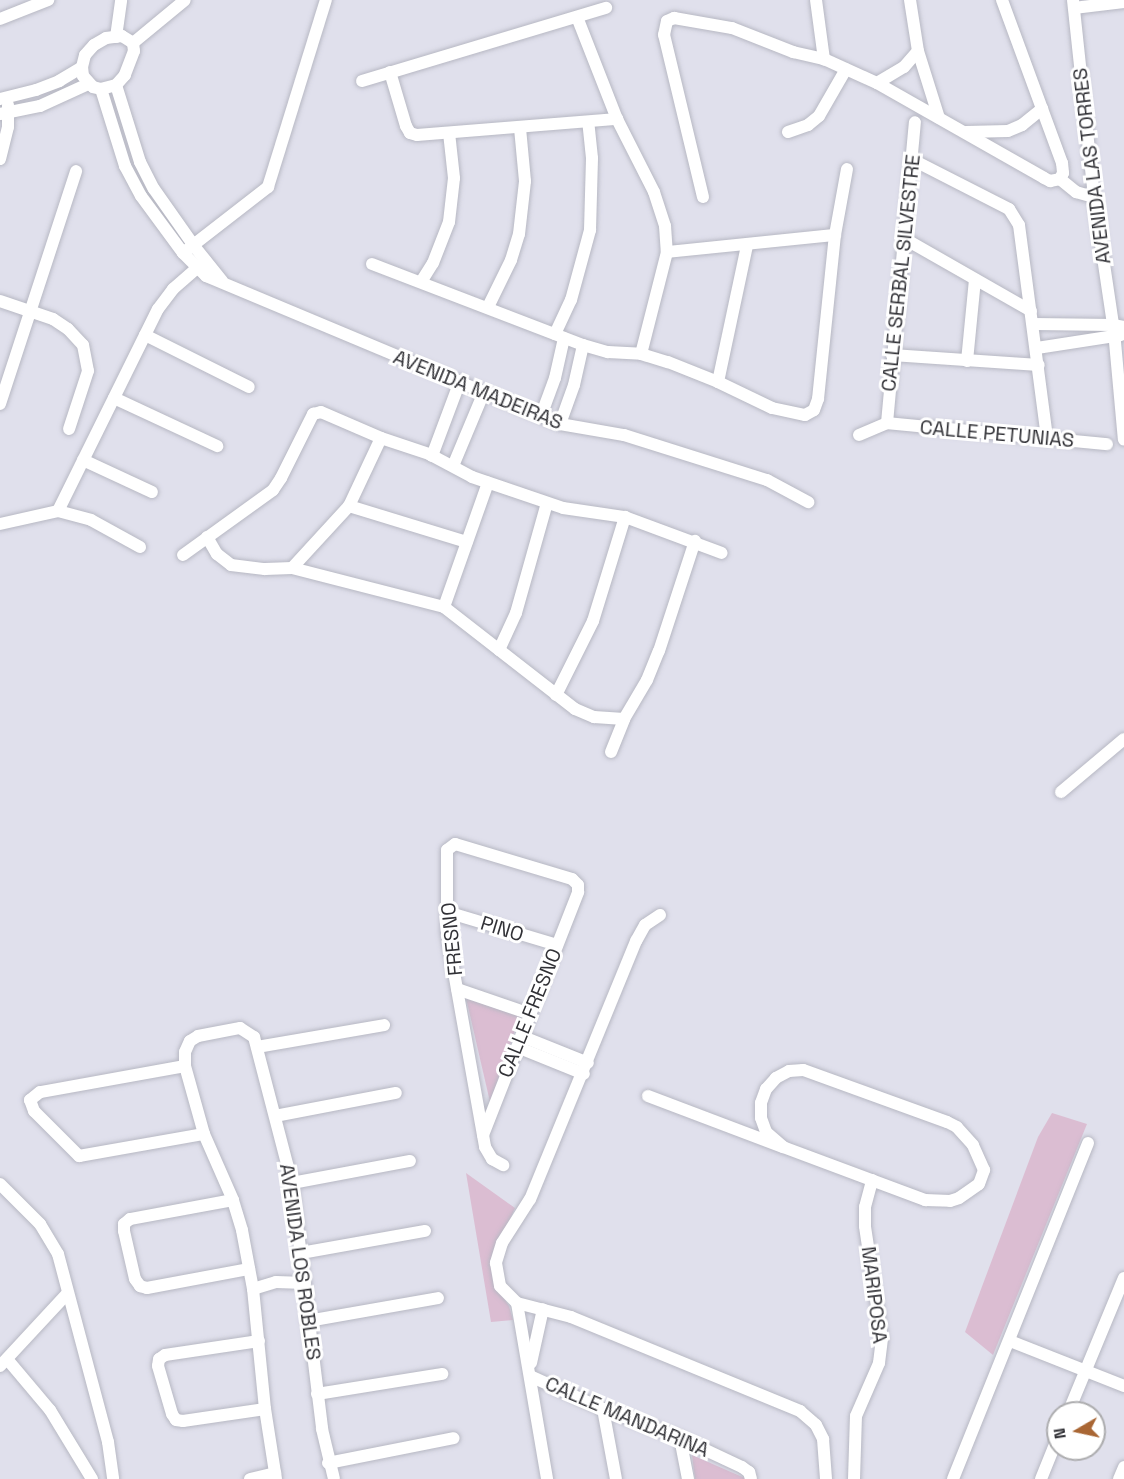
<!DOCTYPE html>
<style>
body{margin:0}
#map{position:relative;width:1124px;height:1479px;overflow:hidden;background:#e0e0ec;font-family:"Space Grotesk",sans-serif}
div>[style]{position:absolute}
[style*='--x']{left:calc(var(--x)*1px);top:calc(var(--y)*1px);width:calc(var(--w)*1px);rotate:calc(var(--a)*1deg)}
.green>*{inset:0;background:#dbbdd2}
.roads{filter:drop-shadow(0 0 2px #b7b8c3) drop-shadow(0 0 2px #b7b8c3)}
.minor>*{height:12px;margin:-6px;padding:0 6px;transform-origin:6px;border-radius:6px;background:#fff}
span{translate:-50% -50%;white-space:nowrap;text-align:center;line-height:1.15;-webkit-text-stroke:6px #fff;paint-order:stroke}
.street-label{font-size:20px;color:#313136}
.north{position:absolute;left:1046px;top:1401px;width:60px;height:60px;box-sizing:border-box;background:#fff;border:2px solid #adadaf;border-radius:50%;rotate:261deg;font-size:16px;font-weight:700;line-height:24px;text-align:center;color:#313136}
.north::after{content:'';display:block;margin:auto;width:21px;height:27px;background:#a96634;clip-path:polygon(50% 0,100% 100%,50% 72%,0 100%)}
</style>
<div id="map">
<div class="green">
<i style="clip-path:polygon(466px 998px,520px 1016px,490px 1102px)"></i>
<i style="clip-path:polygon(1052px 1113px,1087px 1124px,993px 1355px,965px 1332px,1038px 1137px)"></i>
<i style="clip-path:polygon(466px 1173px,515px 1208px,494px 1255px,495px 1285px,509px 1306px,513px 1320px,491px 1322px)"></i>
<i style="clip-path:polygon(692px 1455px,747px 1479px,695px 1479px)"></i>
</div>
<div class="roads">
<div class="minor">
<i style="--x:816;--y:0;--w:60;--a:82.3"></i>
<i style="--x:910;--y:0;--w:52;--a:81.1"></i>
<i style="--x:918;--y:51;--w:70;--a:72.6"></i>
<i style="--x:1002;--y:0;--w:174;--a:69.8"></i>
<i style="--x:1062;--y:163;--w:10;--a:84"></i>
<i style="--x:1063;--y:173;--w:7;--a:117"></i>
<i style="--x:1073;--y:0;--w:198;--a:83.9"></i>
<i style="--x:1094;--y:197;--w:135;--a:81.5"></i>
<i style="--x:1114;--y:331;--w:109;--a:84.8"></i>
<i style="--x:1074;--y:8;--w:50;--a:-6.8"></i>
<i style="--x:577;--y:17;--w:110;--a:68.6"></i>
<i style="--x:617;--y:119;--w:82;--a:63.1"></i>
<i style="--x:654;--y:192;--w:36;--a:72"></i>
<i style="--x:665;--y:226;--w:26;--a:86"></i>
<i style="--x:667;--y:252;--w:105;--a:104.3"></i>
<i style="--x:0;--y:19;--w:52;--a:-21.6"></i>
<i style="--x:122;--y:36;--w:13;--a:32"></i>
<i style="--x:133;--y:43;--w:8;--a:83"></i>
<i style="--x:134;--y:51;--w:26;--a:111"></i>
<i style="--x:125;--y:75;--w:13;--a:132"></i>
<i style="--x:116;--y:85;--w:16;--a:165"></i>
<i style="--x:101;--y:89;--w:8;--a:-166"></i>
<i style="--x:93;--y:87;--w:15;--a:-132"></i>
<i style="--x:83;--y:76;--w:9;--a:-96"></i>
<i style="--x:82;--y:67;--w:12;--a:-76"></i>
<i style="--x:85;--y:55;--w:13;--a:-48"></i>
<i style="--x:94;--y:45;--w:14;--a:-30"></i>
<i style="--x:106;--y:38;--w:16;--a:-7"></i>
<i style="--x:116;--y:37;--w:37;--a:-82"></i>
<i style="--x:133;--y:43;--w:67;--a:-39.6"></i>
<i style="--x:390;--y:72;--w:56;--a:73.5"></i>
<i style="--x:406;--y:126;--w:8;--a:60"></i>
<i style="--x:410;--y:133;--w:7;--a:16"></i>
<i style="--x:417;--y:135;--w:201;--a:-4.6"></i>
<i style="--x:362;--y:81;--w:255;--a:-16.7"></i>
<i style="--x:877;--y:83;--w:31;--a:-31"></i>
<i style="--x:904;--y:67;--w:21;--a:-49"></i>
<i style="--x:116;--y:85;--w:81;--a:72.7"></i>
<i style="--x:140;--y:162;--w:30;--a:63"></i>
<i style="--x:154;--y:189;--w:70;--a:54.9"></i>
<i style="--x:194;--y:246;--w:45;--a:51.3"></i>
<i style="--x:101;--y:89;--w:81;--a:72.7"></i>
<i style="--x:125;--y:166;--w:34;--a:62"></i>
<i style="--x:141;--y:196;--w:71;--a:53.6"></i>
<i style="--x:183;--y:253;--w:33;--a:45"></i>
<i style="--x:206;--y:276;--w:384;--a:22.7"></i>
<i style="--x:560;--y:424;--w:65;--a:9.8"></i>
<i style="--x:624;--y:435;--w:150;--a:17.5"></i>
<i style="--x:767;--y:480;--w:47;--a:28.2"></i>
<i style="--x:0;--y:99;--w:37;--a:-14"></i>
<i style="--x:36;--y:90;--w:25;--a:-21"></i>
<i style="--x:59;--y:81;--w:27;--a:-31"></i>
<i style="--x:0;--y:114;--w:41;--a:-11.3"></i>
<i style="--x:40;--y:106;--w:53;--a:-24.6"></i>
<i style="--x:788;--y:132;--w:21;--a:-19"></i>
<i style="--x:808;--y:125;--w:14;--a:-39"></i>
<i style="--x:819;--y:116;--w:54;--a:-60.1"></i>
<i style="--x:966;--y:132;--w:42;--a:-1.4"></i>
<i style="--x:1008;--y:131;--w:15;--a:-23"></i>
<i style="--x:1022;--y:125;--w:26;--a:-39"></i>
<i style="--x:0;--y:159;--w:33;--a:-76"></i>
<i style="--x:8;--y:127;--w:22;--a:-90"></i>
<i style="--x:913;--y:160;--w:108;--a:27"></i>
<i style="--x:1009;--y:209;--w:19;--a:58"></i>
<i style="--x:1019;--y:225;--w:216;--a:82.5"></i>
<i style="--x:703;--y:197;--w:167;--a:-103.5"></i>
<i style="--x:664;--y:35;--w:14;--a:-78"></i>
<i style="--x:667;--y:21;--w:8;--a:-23"></i>
<i style="--x:674;--y:18;--w:59;--a:9.8"></i>
<i style="--x:732;--y:28;--w:66;--a:21.5"></i>
<i style="--x:793;--y:52;--w:32;--a:13"></i>
<i style="--x:824;--y:59;--w:58;--a:24.4"></i>
<i style="--x:877;--y:83;--w:192;--a:29.6"></i>
<i style="--x:1044;--y:178;--w:7;--a:27"></i>
<i style="--x:1050;--y:181;--w:10;--a:-11"></i>
<i style="--x:1060;--y:179;--w:21;--a:39"></i>
<i style="--x:1076;--y:192;--w:19;--a:16"></i>
<i style="--x:905;--y:239;--w:145;--a:29.7"></i>
<i style="--x:667;--y:252;--w:169;--a:-5.8"></i>
<i style="--x:183;--y:253;--w:108;--a:-37.8"></i>
<i style="--x:268;--y:187;--w:196;--a:-72.8"></i>
<i style="--x:372;--y:264;--w:226;--a:21"></i>
<i style="--x:583;--y:345;--w:26;--a:16"></i>
<i style="--x:608;--y:352;--w:33;--a:3"></i>
<i style="--x:641;--y:354;--w:28;--a:17"></i>
<i style="--x:668;--y:362;--w:54;--a:21.8"></i>
<i style="--x:718;--y:382;--w:60;--a:25.7"></i>
<i style="--x:772;--y:408;--w:34;--a:12"></i>
<i style="--x:805;--y:415;--w:10;--a:-29"></i>
<i style="--x:814;--y:410;--w:12;--a:-70"></i>
<i style="--x:818;--y:399;--w:165;--a:-84.1"></i>
<i style="--x:835;--y:235;--w:67;--a:-79.7"></i>
<i style="--x:421;--y:282;--w:22;--a:-58"></i>
<i style="--x:433;--y:263;--w:44;--a:-68.7"></i>
<i style="--x:449;--y:222;--w:44;--a:-83.5"></i>
<i style="--x:454;--y:178;--w:45;--a:-96.3"></i>
<i style="--x:0;--y:301;--w:56;--a:18.8"></i>
<i style="--x:53;--y:319;--w:18;--a:34"></i>
<i style="--x:68;--y:329;--w:22;--a:47"></i>
<i style="--x:83;--y:345;--w:26;--a:79"></i>
<i style="--x:88;--y:371;--w:61;--a:108.1"></i>
<i style="--x:488;--y:307;--w:52;--a:-63.9"></i>
<i style="--x:511;--y:260;--w:27;--a:-73"></i>
<i style="--x:519;--y:234;--w:53;--a:-83.5"></i>
<i style="--x:525;--y:181;--w:53;--a:-95.4"></i>
<i style="--x:1034;--y:324;--w:79;--a:0.7"></i>
<i style="--x:1113;--y:325;--w:11;--a:10"></i>
<i style="--x:555;--y:334;--w:38;--a:-65"></i>
<i style="--x:571;--y:300;--w:73;--a:-74.8"></i>
<i style="--x:590;--y:230;--w:72;--a:-88.4"></i>
<i style="--x:592;--y:158;--w:36;--a:-96"></i>
<i style="--x:145;--y:335;--w:116;--a:26.6"></i>
<i style="--x:1037;--y:348;--w:85;--a:-8.8"></i>
<i style="--x:892;--y:355;--w:147;--a:3.9"></i>
<i style="--x:967;--y:361;--w:82;--a:-84.4"></i>
<i style="--x:718;--y:382;--w:140;--a:-78"></i>
<i style="--x:114;--y:398;--w:114;--a:25"></i>
<i style="--x:0;--y:404;--w:245;--a:-71.9"></i>
<i style="--x:541;--y:416;--w:40;--a:-69.8"></i>
<i style="--x:555;--y:378;--w:41;--a:-77.3"></i>
<i style="--x:887;--y:423;--w:302;--a:-84.7"></i>
<i style="--x:560;--y:424;--w:41;--a:-70.3"></i>
<i style="--x:574;--y:385;--w:41;--a:-77.3"></i>
<i style="--x:859;--y:435;--w:30;--a:-23"></i>
<i style="--x:887;--y:423;--w:221;--a:5.5"></i>
<i style="--x:432;--y:456;--w:80;--a:-69.5"></i>
<i style="--x:83;--y:460;--w:76;--a:24.9"></i>
<i style="--x:453;--y:466;--w:80;--a:-67.3"></i>
<i style="--x:349;--y:506;--w:123;--a:17"></i>
<i style="--x:58;--y:511;--w:225;--a:-63.7"></i>
<i style="--x:158;--y:309;--w:25;--a:-53"></i>
<i style="--x:173;--y:289;--w:43;--a:-41.2"></i>
<i style="--x:0;--y:524;--w:59;--a:-12.6"></i>
<i style="--x:58;--y:511;--w:34;--a:15"></i>
<i style="--x:91;--y:520;--w:56;--a:28.9"></i>
<i style="--x:207;--y:537;--w:20;--a:60"></i>
<i style="--x:217;--y:554;--w:18;--a:38"></i>
<i style="--x:231;--y:565;--w:34;--a:7"></i>
<i style="--x:265;--y:569;--w:27;--a:-2"></i>
<i style="--x:292;--y:568;--w:157;--a:14.4"></i>
<i style="--x:444;--y:607;--w:166;--a:37.9"></i>
<i style="--x:575;--y:709;--w:21;--a:23"></i>
<i style="--x:594;--y:717;--w:30;--a:4"></i>
<i style="--x:183;--y:555;--w:111;--a:-35.8"></i>
<i style="--x:273;--y:490;--w:14;--a:-56"></i>
<i style="--x:281;--y:478;--w:72;--a:-63.4"></i>
<i style="--x:313;--y:414;--w:8;--a:-14"></i>
<i style="--x:321;--y:412;--w:65;--a:23.4"></i>
<i style="--x:381;--y:438;--w:51;--a:18.4"></i>
<i style="--x:429;--y:454;--w:49;--a:28.1"></i>
<i style="--x:472;--y:477;--w:96;--a:18.8"></i>
<i style="--x:563;--y:508;--w:63;--a:8.3"></i>
<i style="--x:625;--y:517;--w:103;--a:20.4"></i>
<i style="--x:292;--y:568;--w:84;--a:-47.4"></i>
<i style="--x:349;--y:506;--w:75;--a:-64.8"></i>
<i style="--x:444;--y:607;--w:132;--a:-70.5"></i>
<i style="--x:499;--y:650;--w:41;--a:-65.3"></i>
<i style="--x:516;--y:613;--w:114;--a:-74.3"></i>
<i style="--x:556;--y:695;--w:83;--a:-63.4"></i>
<i style="--x:593;--y:621;--w:109;--a:-72.9"></i>
<i style="--x:611;--y:752;--w:35;--a:-68"></i>
<i style="--x:624;--y:719;--w:45;--a:-59.5"></i>
<i style="--x:647;--y:680;--w:31;--a:-68"></i>
<i style="--x:659;--y:651;--w:116;--a:-71.9"></i>
<i style="--x:1061;--y:792;--w:82;--a:-40.1"></i>
<i style="--x:447;--y:912;--w:115;--a:16.7"></i>
<i style="--x:660;--y:915;--w:18;--a:146"></i>
<i style="--x:645;--y:925;--w:18;--a:119"></i>
<i style="--x:636;--y:941;--w:279;--a:112.3"></i>
<i style="--x:530;--y:1199;--w:52;--a:122.5"></i>
<i style="--x:502;--y:1243;--w:21;--a:107"></i>
<i style="--x:496;--y:1263;--w:23;--a:80"></i>
<i style="--x:500;--y:1286;--w:24;--a:45"></i>
<i style="--x:517;--y:1303;--w:56;--a:14.5"></i>
<i style="--x:571;--y:1317;--w:248;--a:22.3"></i>
<i style="--x:800;--y:1411;--w:21;--a:41"></i>
<i style="--x:816;--y:1425;--w:16;--a:63"></i>
<i style="--x:823;--y:1439;--w:40;--a:85.7"></i>
<i style="--x:457;--y:989;--w:77;--a:18.9"></i>
<i style="--x:521;--y:1036;--w:72;--a:21.9"></i>
<i style="--x:257;--y:1047;--w:129;--a:-9.8"></i>
<i style="--x:517;--y:1047;--w:72;--a:21.9"></i>
<i style="--x:185;--y:1066;--w:147;--a:169.8"></i>
<i style="--x:40;--y:1092;--w:13;--a:141"></i>
<i style="--x:30;--y:1100;--w:12;--a:70"></i>
<i style="--x:34;--y:1111;--w:64;--a:45"></i>
<i style="--x:79;--y:1156;--w:127;--a:-10"></i>
<i style="--x:648;--y:1096;--w:144;--a:20.7"></i>
<i style="--x:783;--y:1147;--w:152;--a:20.5"></i>
<i style="--x:925;--y:1200;--w:25;--a:2"></i>
<i style="--x:950;--y:1201;--w:9;--a:-18"></i>
<i style="--x:959;--y:1198;--w:24;--a:-35"></i>
<i style="--x:979;--y:1184;--w:15;--a:-70"></i>
<i style="--x:984;--y:1170;--w:27;--a:-114"></i>
<i style="--x:973;--y:1145;--w:24;--a:-132"></i>
<i style="--x:957;--y:1127;--w:11;--a:-153"></i>
<i style="--x:947;--y:1122;--w:153;--a:-160.1"></i>
<i style="--x:803;--y:1070;--w:14;--a:176"></i>
<i style="--x:789;--y:1071;--w:15;--a:152"></i>
<i style="--x:776;--y:1078;--w:15;--a:132"></i>
<i style="--x:766;--y:1089;--w:15;--a:110"></i>
<i style="--x:761;--y:1103;--w:15;--a:90"></i>
<i style="--x:761;--y:1118;--w:15;--a:70"></i>
<i style="--x:766;--y:1132;--w:23;--a:41"></i>
<i style="--x:275;--y:1116;--w:123;--a:-10.8"></i>
<i style="--x:483;--y:1135;--w:261;--a:-68.6"></i>
<i style="--x:578;--y:892;--w:7;--a:-90"></i>
<i style="--x:578;--y:885;--w:8;--a:-135"></i>
<i style="--x:572;--y:879;--w:122;--a:-163.3"></i>
<i style="--x:455;--y:844;--w:10;--a:143"></i>
<i style="--x:447;--y:850;--w:83;--a:90"></i>
<i style="--x:447;--y:933;--w:217;--a:79.9"></i>
<i style="--x:485;--y:1147;--w:14;--a:60"></i>
<i style="--x:492;--y:1159;--w:13;--a:29"></i>
<i style="--x:292;--y:1183;--w:120;--a:-10.6"></i>
<i style="--x:0;--y:1184;--w:57;--a:45"></i>
<i style="--x:40;--y:1224;--w:35;--a:59"></i>
<i style="--x:58;--y:1254;--w:195;--a:75.1"></i>
<i style="--x:108;--y:1442;--w:37;--a:82"></i>
<i style="--x:233;--y:1200;--w:105;--a:169.5"></i>
<i style="--x:130;--y:1219;--w:8;--a:140"></i>
<i style="--x:124;--y:1224;--w:7;--a:90"></i>
<i style="--x:124;--y:1231;--w:49;--a:77.1"></i>
<i style="--x:135;--y:1279;--w:9;--a:54"></i>
<i style="--x:140;--y:1286;--w:7;--a:16"></i>
<i style="--x:147;--y:1288;--w:104;--a:-10.6"></i>
<i style="--x:301;--y:1253;--w:126;--a:-10.1"></i>
<i style="--x:253;--y:1289;--w:24;--a:-17"></i>
<i style="--x:276;--y:1282;--w:29;--a:2"></i>
<i style="--x:517;--y:1303;--w:179;--a:80.3"></i>
<i style="--x:308;--y:1321;--w:132;--a:-10"></i>
<i style="--x:259;--y:1341;--w:95;--a:171.5"></i>
<i style="--x:165;--y:1355;--w:7;--a:146"></i>
<i style="--x:159;--y:1359;--w:7;--a:98"></i>
<i style="--x:158;--y:1366;--w:50;--a:73.7"></i>
<i style="--x:172;--y:1414;--w:7;--a:56"></i>
<i style="--x:176;--y:1420;--w:7;--a:8"></i>
<i style="--x:183;--y:1421;--w:83;--a:-8.3"></i>
<i style="--x:1010;--y:1341;--w:123;--a:21.5"></i>
<i style="--x:7;--y:1359;--w:67;--a:49.9"></i>
<i style="--x:50;--y:1410;--w:81;--a:58.7"></i>
<i style="--x:531;--y:1363;--w:55;--a:-77.5"></i>
<i style="--x:0;--y:1366;--w:97;--a:-47.1"></i>
<i style="--x:530;--y:1376;--w:80;--a:24.3"></i>
<i style="--x:603;--y:1409;--w:82;--a:20.6"></i>
<i style="--x:680;--y:1438;--w:68;--a:25.1"></i>
<i style="--x:742;--y:1467;--w:9;--a:36"></i>
<i style="--x:749;--y:1472;--w:7;--a:74"></i>
<i style="--x:317;--y:1394;--w:127;--a:-9.1"></i>
<i style="--x:603;--y:1409;--w:71;--a:79.5"></i>
<i style="--x:1068;--y:1413;--w:146;--a:-67.5"></i>
<i style="--x:680;--y:1438;--w:42;--a:79"></i>
<i style="--x:328;--y:1463;--w:128;--a:-11.2"></i>
<i style="--x:250;--y:1479;--w:26;--a:-13"></i>
<i style="--x:276;--y:1479;--w:71;--a:-98.9"></i>
<i style="--x:265;--y:1409;--w:121;--a:-95.7"></i>
<i style="--x:253;--y:1289;--w:60;--a:-100.6"></i>
<i style="--x:242;--y:1230;--w:31;--a:-107"></i>
<i style="--x:233;--y:1200;--w:72;--a:-113.7"></i>
<i style="--x:204;--y:1134;--w:71;--a:-105.6"></i>
<i style="--x:185;--y:1066;--w:14;--a:-90"></i>
<i style="--x:185;--y:1052;--w:12;--a:-66"></i>
<i style="--x:190;--y:1041;--w:9;--a:-32"></i>
<i style="--x:198;--y:1036;--w:43;--a:-10.8"></i>
<i style="--x:240;--y:1028;--w:17;--a:33"></i>
<i style="--x:254;--y:1037;--w:151;--a:75.4"></i>
<i style="--x:292;--y:1183;--w:248;--a:83"></i>
<i style="--x:322;--y:1429;--w:51;--a:76.5"></i>
<i style="--x:854;--y:1479;--w:63;--a:-88.2"></i>
<i style="--x:856;--y:1416;--w:58;--a:-66.5"></i>
<i style="--x:879;--y:1363;--w:24;--a:-83"></i>
<i style="--x:882;--y:1339;--w:114;--a:-98.6"></i>
<i style="--x:865;--y:1226;--w:19;--a:-90"></i>
<i style="--x:865;--y:1207;--w:28;--a:-75"></i>
<i style="--x:953;--y:1479;--w:362;--a:-68.1"></i>
<i style="--x:1041;--y:1479;--w:45;--a:-68"></i>
<i style="--x:1119;--y:1479;--w:13;--a:-67"></i>
</div>
</div>
<div class="street-label">
<span style="left:1092px;top:166px;rotate:-97deg">AVENIDA LAS TORRES</span>
<span style="left:901px;top:273px;rotate:-84deg">CALLE SERBAL SILVESTRE</span>
<span style="left:478px;top:390px;rotate:22deg">AVENIDA MADEIRAS</span>
<span style="left:997px;top:434px;rotate:5deg">CALLE PETUNIAS</span>
<span style="left:502px;top:929px;rotate:17deg">PINO</span>
<span style="left:452px;top:939px;rotate:-96deg">FRESNO</span>
<span style="left:530px;top:1013px;rotate:-68deg">CALLE FRESNO</span>
<span style="left:300px;top:1262px;rotate:82deg">AVENIDA LOS ROBLES</span>
<span style="left:874px;top:1295px;rotate:83deg">MARIPOSA</span>
<span style="left:627px;top:1417px;rotate:23deg">CALLE MANDARINA</span>
</div>
<div class="north">N</div>
</div>
